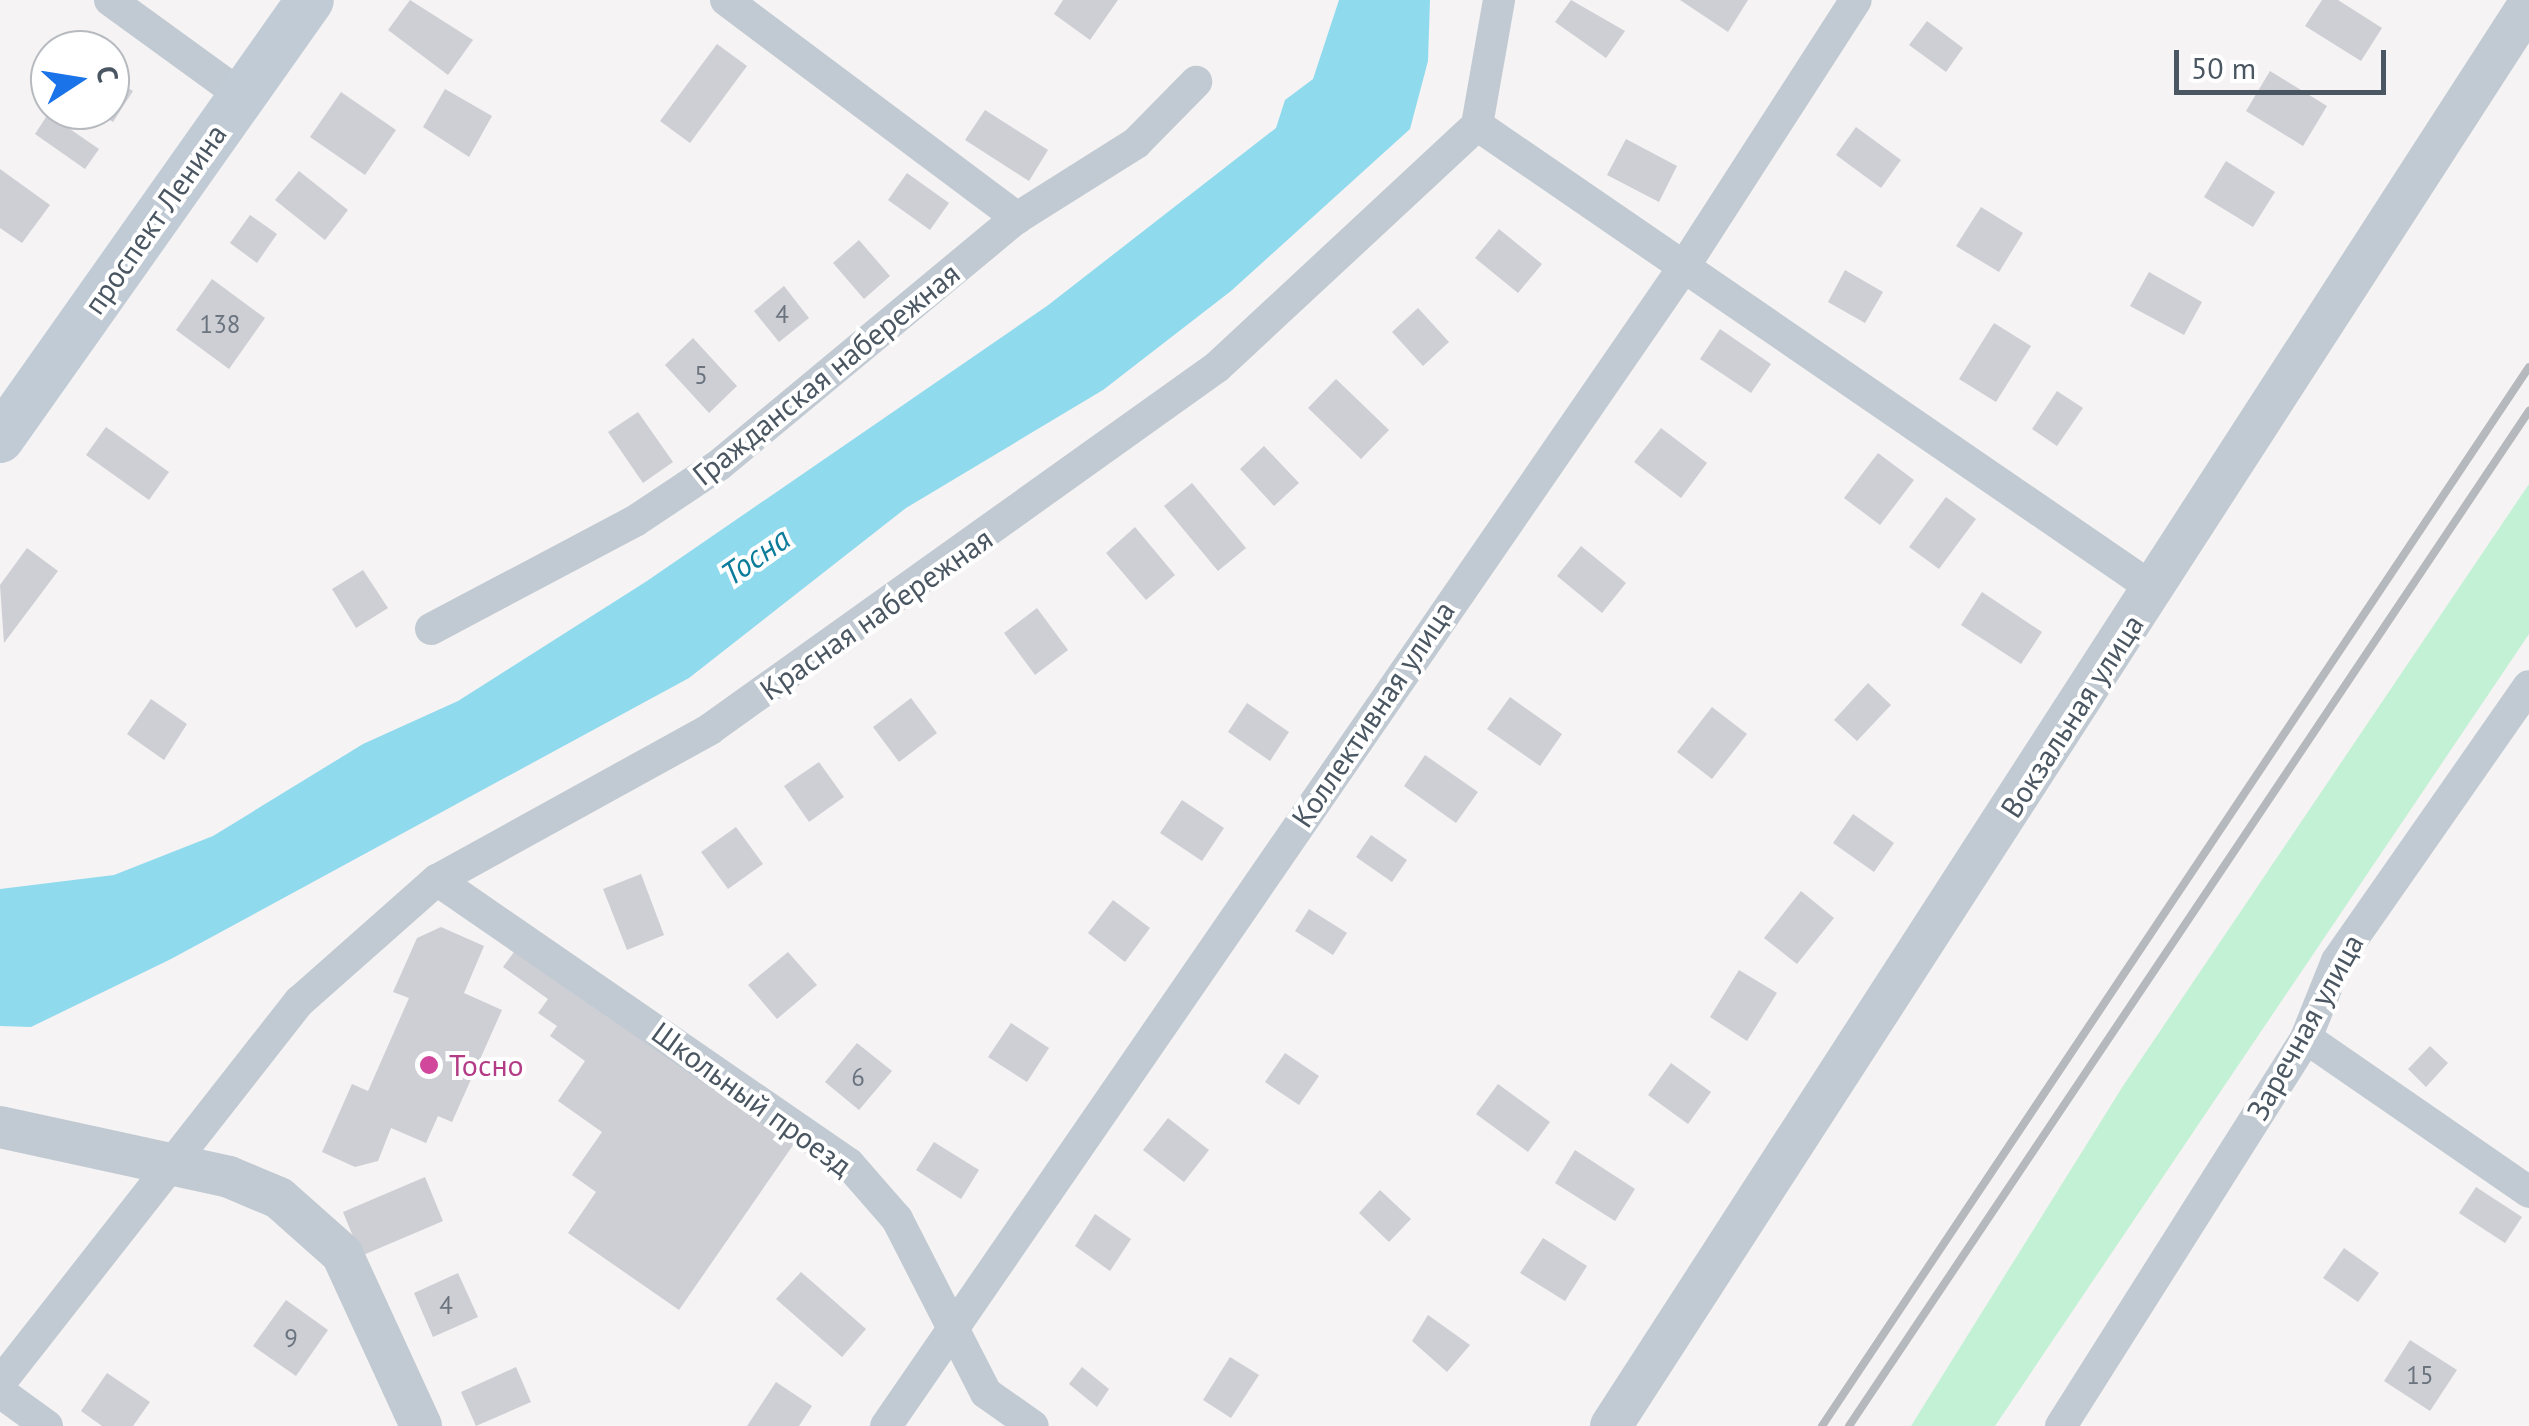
<!DOCTYPE html>
<meta charset="utf-8">
<style>
body{margin:0}
#map{position:relative;width:2529px;height:1426px;overflow:hidden;background:#f5f3f3;font-family:"PT Sans",sans-serif}
div>[style]{position:absolute}
[style*='--x']{left:calc(var(--x)*1px);top:calc(var(--y)*1px);width:calc(var(--w)*1px);rotate:calc(var(--a)*1deg)}
.green>*{inset:0;background:#c3f1d5}
.water>*{inset:0;background:#90daee}
.building>*{inset:0;background:#cdcfd5}
.minor>*{height:32px;margin:-16px;padding:0 16px;transform-origin:16px;border-radius:16px;background:#c1cad2}
.tertiary>*{height:42px;margin:-21px;padding:0 21px;transform-origin:21px;border-radius:21px;background:#c1cad2}
.secondary>*{height:48px;margin:-24px;padding:0 24px;transform-origin:24px;border-radius:24px;background:#c1cbd6}
.rail>*{height:8px;margin:-4px;padding:0 4px;transform-origin:4px;border-radius:4px;background:#b5b8bd}
.dots>*{width:28px;height:28px;translate:-50% -50%;box-sizing:border-box;border:5px solid #fff;border-radius:50%}
span{translate:-50% -50%;white-space:nowrap;text-align:center;line-height:1.15;-webkit-text-stroke:8px #fff;paint-order:stroke}
.number-label{font-size:25px;color:#6b747e}
.number-label span{-webkit-text-stroke-width:0}
.street-label{font-size:30px;color:#4a5661}
.hotel-label{font-size:30px;color:#b23c85}
.left{translate:0 -50%;text-align:left}
.water-label{font-size:32px;color:#0c7c9b;font-style:italic}
.north{position:absolute;left:30px;top:30px;width:100px;height:100px;box-sizing:border-box;background:#fff;border:2px solid #b7bbc0;border-radius:50%;rotate:78deg;font-size:28px;font-weight:700;line-height:40px;text-align:center;color:#4a5661}
.north::after{content:'';display:block;margin:auto;width:35px;height:45px;background:#1a73e8;clip-path:polygon(50% 0,100% 100%,50% 72%,0 100%)}
.scale{position:absolute;left:2174px;top:50px;width:212px;height:45px;box-sizing:border-box;border:5px solid #4a5661;border-top:0;padding-left:12px;font-size:30px;line-height:35px;white-space:nowrap;color:#4a5661;-webkit-text-stroke:8px #fff;paint-order:stroke}
</style>
<div id="map">
<div class="green">
<i style="clip-path:polygon(2529px 484px,2529px 634px,1995px 1426px,1911px 1426px,2123px 1086px)"></i>
</div>
<div class="water">
<i style="clip-path:polygon(1339px 0,1430px 0,1428px 61px,1410px 129px,1231px 291px,1103px 390px,906px 508px,689px 678px,171px 959px,31px 1027px,0 1026px,0 889px,114px 875px,213px 836px,363px 744px,458px 701px,647px 581px,1047px 306px,1276px 128px,1285px 100px,1313px 79px)"></i>
</div>
<div class="building">
<i style="clip-path:polygon(410px 0,473px 40px,448px 75px,388px 30px)"></i>
<i style="clip-path:polygon(1063px 0,1118px 0,1090px 40px,1054px 14px)"></i>
<i style="clip-path:polygon(1571px 0,1625px 31px,1606px 58px,1555px 22px)"></i>
<i style="clip-path:polygon(1680px 0,1748px 0,1728px 32px)"></i>
<i style="clip-path:polygon(2322px 0,2338px 0,2382px 28px,2361px 61px,2305px 26px)"></i>
<i style="clip-path:polygon(1927px 21px,1963px 48px,1946px 72px,1909px 45px)"></i>
<i style="clip-path:polygon(717px 44px,747px 66px,690px 143px,660px 121px)"></i>
<i style="clip-path:polygon(2270px 71px,2327px 106px,2303px 146px,2246px 111px)"></i>
<i style="clip-path:polygon(110px 77px,133px 91px,113px 122px,95px 110px,110px 110px)"></i>
<i style="clip-path:polygon(445px 89px,492px 116px,469px 157px,423px 127px)"></i>
<i style="clip-path:polygon(341px 92px,396px 130px,365px 175px,310px 137px)"></i>
<i style="clip-path:polygon(985px 110px,1048px 150px,1029px 181px,965px 140px)"></i>
<i style="clip-path:polygon(48px 114px,99px 149px,85px 169px,35px 134px)"></i>
<i style="clip-path:polygon(1856px 127px,1901px 160px,1881px 188px,1836px 155px)"></i>
<i style="clip-path:polygon(1626px 139px,1677px 166px,1659px 202px,1607px 175px)"></i>
<i style="clip-path:polygon(2226px 161px,2275px 192px,2253px 227px,2204px 197px)"></i>
<i style="clip-path:polygon(0 169px,50px 205px,22px 243px,0 228px)"></i>
<i style="clip-path:polygon(299px 171px,348px 210px,325px 240px,275px 200px)"></i>
<i style="clip-path:polygon(907px 173px,949px 203px,930px 230px,888px 200px)"></i>
<i style="clip-path:polygon(1981px 207px,2023px 233px,1999px 272px,1956px 246px)"></i>
<i style="clip-path:polygon(250px 215px,277px 234px,257px 263px,230px 243px)"></i>
<i style="clip-path:polygon(1499px 229px,1542px 264px,1518px 293px,1475px 258px)"></i>
<i style="clip-path:polygon(859px 240px,890px 276px,864px 299px,833px 263px)"></i>
<i style="clip-path:polygon(1845px 270px,1883px 292px,1865px 323px,1828px 302px)"></i>
<i style="clip-path:polygon(2149px 272px,2202px 302px,2184px 335px,2130px 306px)"></i>
<i style="clip-path:polygon(212px 279px,265px 318px,229px 369px,176px 330px)"></i>
<i style="clip-path:polygon(784px 286px,809px 318px,779px 342px,754px 311px)"></i>
<i style="clip-path:polygon(1418px 308px,1449px 342px,1423px 366px,1392px 332px)"></i>
<i style="clip-path:polygon(1994px 323px,2031px 346px,1996px 402px,1959px 379px)"></i>
<i style="clip-path:polygon(1720px 329px,1771px 364px,1751px 393px,1700px 359px)"></i>
<i style="clip-path:polygon(693px 338px,737px 386px,709px 413px,665px 365px)"></i>
<i style="clip-path:polygon(1336px 379px,1389px 430px,1361px 459px,1308px 408px)"></i>
<i style="clip-path:polygon(2057px 391px,2083px 408px,2057px 446px,2032px 429px)"></i>
<i style="clip-path:polygon(638px 412px,673px 462px,643px 483px,608px 432px)"></i>
<i style="clip-path:polygon(106px 427px,169px 472px,149px 500px,86px 455px)"></i>
<i style="clip-path:polygon(1661px 428px,1707px 463px,1681px 498px,1634px 462px)"></i>
<i style="clip-path:polygon(1264px 446px,1299px 483px,1274px 506px,1240px 469px)"></i>
<i style="clip-path:polygon(1878px 453px,1914px 480px,1880px 525px,1844px 498px)"></i>
<i style="clip-path:polygon(1192px 483px,1246px 548px,1218px 571px,1164px 506px)"></i>
<i style="clip-path:polygon(1946px 497px,1976px 519px,1939px 569px,1909px 547px)"></i>
<i style="clip-path:polygon(1135px 527px,1175px 575px,1146px 600px,1106px 553px)"></i>
<i style="clip-path:polygon(1581px 546px,1626px 583px,1602px 613px,1557px 576px)"></i>
<i style="clip-path:polygon(27px 548px,58px 571px,4px 643px,0 585px)"></i>
<i style="clip-path:polygon(363px 570px,388px 608px,356px 628px,332px 589px)"></i>
<i style="clip-path:polygon(1982px 592px,2042px 632px,2021px 664px,1961px 625px)"></i>
<i style="clip-path:polygon(1037px 608px,1068px 650px,1035px 675px,1004px 633px)"></i>
<i style="clip-path:polygon(1868px 683px,1891px 705px,1857px 741px,1834px 720px)"></i>
<i style="clip-path:polygon(1510px 697px,1562px 734px,1540px 766px,1487px 729px)"></i>
<i style="clip-path:polygon(911px 698px,937px 733px,899px 762px,873px 727px)"></i>
<i style="clip-path:polygon(151px 699px,187px 724px,164px 760px,127px 734px)"></i>
<i style="clip-path:polygon(1247px 703px,1289px 732px,1270px 761px,1228px 732px)"></i>
<i style="clip-path:polygon(1712px 707px,1747px 734px,1712px 779px,1677px 752px)"></i>
<i style="clip-path:polygon(1425px 755px,1478px 792px,1456px 823px,1404px 786px)"></i>
<i style="clip-path:polygon(819px 762px,844px 797px,809px 822px,784px 786px)"></i>
<i style="clip-path:polygon(1182px 800px,1224px 828px,1202px 861px,1160px 833px)"></i>
<i style="clip-path:polygon(1853px 814px,1894px 843px,1874px 872px,1833px 843px)"></i>
<i style="clip-path:polygon(736px 827px,763px 864px,728px 889px,701px 852px)"></i>
<i style="clip-path:polygon(1371px 835px,1407px 860px,1392px 882px,1356px 857px)"></i>
<i style="clip-path:polygon(641px 874px,664px 935px,627px 950px,603px 889px)"></i>
<i style="clip-path:polygon(1801px 891px,1834px 918px,1797px 964px,1764px 938px)"></i>
<i style="clip-path:polygon(1113px 900px,1150px 928px,1125px 962px,1088px 933px)"></i>
<i style="clip-path:polygon(1309px 909px,1347px 933px,1333px 955px,1295px 931px)"></i>
<i style="clip-path:polygon(441px 927px,484px 946px,464px 993px,502px 1010px,452px 1122px,438px 1116px,426px 1143px,391px 1128px,378px 1161px,355px 1167px,322px 1152px,352px 1084px,368px 1091px,409px 998px,393px 992px,417px 938px)"></i>
<i style="clip-path:polygon(519px 945px,798px 1138px,679px 1310px,568px 1233px,596px 1192px,572px 1175px,602px 1132px,558px 1101px,585px 1061px,550px 1036px,557px 1026px,538px 1013px,548px 999px,503px 967px)"></i>
<i style="clip-path:polygon(788px 952px,817px 985px,777px 1019px,748px 985px)"></i>
<i style="clip-path:polygon(1739px 970px,1777px 993px,1747px 1041px,1710px 1017px)"></i>
<i style="clip-path:polygon(1011px 1023px,1049px 1048px,1027px 1082px,988px 1057px)"></i>
<i style="clip-path:polygon(857px 1043px,892px 1071px,859px 1110px,825px 1082px)"></i>
<i style="clip-path:polygon(2430px 1046px,2448px 1063px,2426px 1087px,2408px 1069px)"></i>
<i style="clip-path:polygon(1285px 1053px,1319px 1076px,1299px 1105px,1265px 1082px)"></i>
<i style="clip-path:polygon(1671px 1063px,1711px 1092px,1688px 1124px,1648px 1095px)"></i>
<i style="clip-path:polygon(1498px 1084px,1550px 1122px,1528px 1152px,1476px 1114px)"></i>
<i style="clip-path:polygon(1168px 1118px,1209px 1150px,1184px 1182px,1143px 1150px)"></i>
<i style="clip-path:polygon(934px 1142px,979px 1170px,961px 1199px,916px 1170px)"></i>
<i style="clip-path:polygon(1575px 1150px,1635px 1189px,1615px 1221px,1555px 1183px)"></i>
<i style="clip-path:polygon(425px 1177px,443px 1221px,361px 1256px,343px 1212px)"></i>
<i style="clip-path:polygon(2476px 1187px,2522px 1217px,2505px 1243px,2459px 1213px)"></i>
<i style="clip-path:polygon(1380px 1190px,1411px 1219px,1389px 1242px,1359px 1213px)"></i>
<i style="clip-path:polygon(1095px 1214px,1131px 1239px,1110px 1271px,1075px 1246px)"></i>
<i style="clip-path:polygon(1543px 1238px,1587px 1266px,1565px 1301px,1520px 1273px)"></i>
<i style="clip-path:polygon(2344px 1248px,2379px 1273px,2358px 1302px,2323px 1278px)"></i>
<i style="clip-path:polygon(801px 1272px,866px 1329px,842px 1357px,776px 1299px)"></i>
<i style="clip-path:polygon(458px 1273px,478px 1317px,433px 1337px,414px 1293px)"></i>
<i style="clip-path:polygon(286px 1300px,328px 1330px,296px 1376px,253px 1346px)"></i>
<i style="clip-path:polygon(1428px 1315px,1470px 1345px,1447px 1372px,1412px 1341px)"></i>
<i style="clip-path:polygon(2410px 1340px,2457px 1370px,2430px 1411px,2384px 1381px)"></i>
<i style="clip-path:polygon(1230px 1357px,1259px 1375px,1231px 1418px,1203px 1400px)"></i>
<i style="clip-path:polygon(516px 1367px,531px 1402px,476px 1426px,461px 1392px)"></i>
<i style="clip-path:polygon(1082px 1367px,1109px 1389px,1097px 1407px,1069px 1384px)"></i>
<i style="clip-path:polygon(107px 1373px,150px 1402px,133px 1426px,102px 1426px,81px 1411px)"></i>
<i style="clip-path:polygon(776px 1382px,812px 1406px,799px 1426px,747px 1426px)"></i>
</div>
<div class="minor">
<i style="--x:110;--y:0;--w:163;--a:36"></i>
<i style="--x:726;--y:0;--w:364;--a:36.8"></i>
<i style="--x:1477;--y:125;--w:821;--a:34.43"></i>
<i style="--x:431;--y:629;--w:231;--a:-27.9"></i>
<i style="--x:635;--y:521;--w:101;--a:-33.7"></i>
<i style="--x:719;--y:465;--w:387;--a:-39.7"></i>
<i style="--x:1017;--y:218;--w:141;--a:-32.2"></i>
<i style="--x:1136;--y:143;--w:86;--a:-45.5"></i>
<i style="--x:437;--y:880;--w:500;--a:34.58"></i>
<i style="--x:849;--y:1164;--w:73;--a:48.9"></i>
<i style="--x:897;--y:1219;--w:195;--a:62.9"></i>
<i style="--x:986;--y:1393;--w:57;--a:35.1"></i>
<i style="--x:2306;--y:1038;--w:271;--a:34.6"></i>
<i style="--x:0;--y:1383;--w:486;--a:-51.9"></i>
<i style="--x:300;--y:1001;--w:183;--a:-41.5"></i>
<i style="--x:437;--y:880;--w:312;--a:-28.9"></i>
<i style="--x:710;--y:729;--w:623;--a:-35.53"></i>
<i style="--x:1217;--y:367;--w:355;--a:-42.9"></i>
<i style="--x:1477;--y:125;--w:127;--a:-80"></i>
<i style="--x:0;--y:1392;--w:58;--a:35.9"></i>
<i style="--x:886;--y:1426;--w:1409;--a:-55.46"></i>
<i style="--x:1685;--y:265;--w:315;--a:-57.2"></i>
<i style="--x:2061;--y:1426;--w:459;--a:-57.7"></i>
<i style="--x:2306;--y:1038;--w:83;--a:-68.1"></i>
<i style="--x:2337;--y:961;--w:335;--a:-55.1"></i>
</div>
<div class="tertiary">
<i style="--x:0;--y:1127;--w:234;--a:12.3"></i>
<i style="--x:229;--y:1177;--w:54;--a:22.8"></i>
<i style="--x:279;--y:1198;--w:84;--a:41.6"></i>
<i style="--x:342;--y:1254;--w:189;--a:65.3"></i>
<i style="--x:1611;--y:1426;--w:1693;--a:-57.15"></i>
</div>
<div class="secondary">
<i style="--x:0;--y:439;--w:537;--a:-54.77"></i>
</div>
<div class="rail">
<i style="--x:1822;--y:1426;--w:1273;--a:-56.27"></i>
<i style="--x:1849;--y:1426;--w:1222;--a:-56.18"></i>
</div>
<div class="dots">
<i style="left:429px;top:1065px;background:#d1479c"></i>
</div>
<div class="number-label">
<span style="left:782px;top:314px">4</span>
<span style="left:220px;top:324px">138</span>
<span style="left:701px;top:375px">5</span>
<span style="left:858px;top:1077px">6</span>
<span style="left:446px;top:1305px">4</span>
<span style="left:291px;top:1338px">9</span>
<span style="left:2420px;top:1375px">15</span>
</div>
<div class="street-label">
<span style="left:155px;top:219px;rotate:-55deg">проспект Ленина</span>
<span style="left:826px;top:374px;rotate:-39deg">Гражданская набережная</span>
<span style="left:876px;top:614px;rotate:-35deg">Красная набережная</span>
<span style="left:1373px;top:714px;rotate:-56deg">Коллективная улица</span>
<span style="left:2072px;top:716px;rotate:-57deg">Вокзальная улица</span>
<span style="left:2305px;top:1027px;rotate:-61deg">Заречная улица</span>
<span style="left:752px;top:1099px;rotate:36deg">Школьный проезд</span>
</div>
<div class="hotel-label">
<span class="left" style="left:449px;top:1065px">Тосно</span>
</div>
<div class="water-label">
<span style="left:755px;top:556px;rotate:-35deg">Тосна</span>
</div>
<div class="north">С</div>
<div class="scale">50 m</div>
</div>
